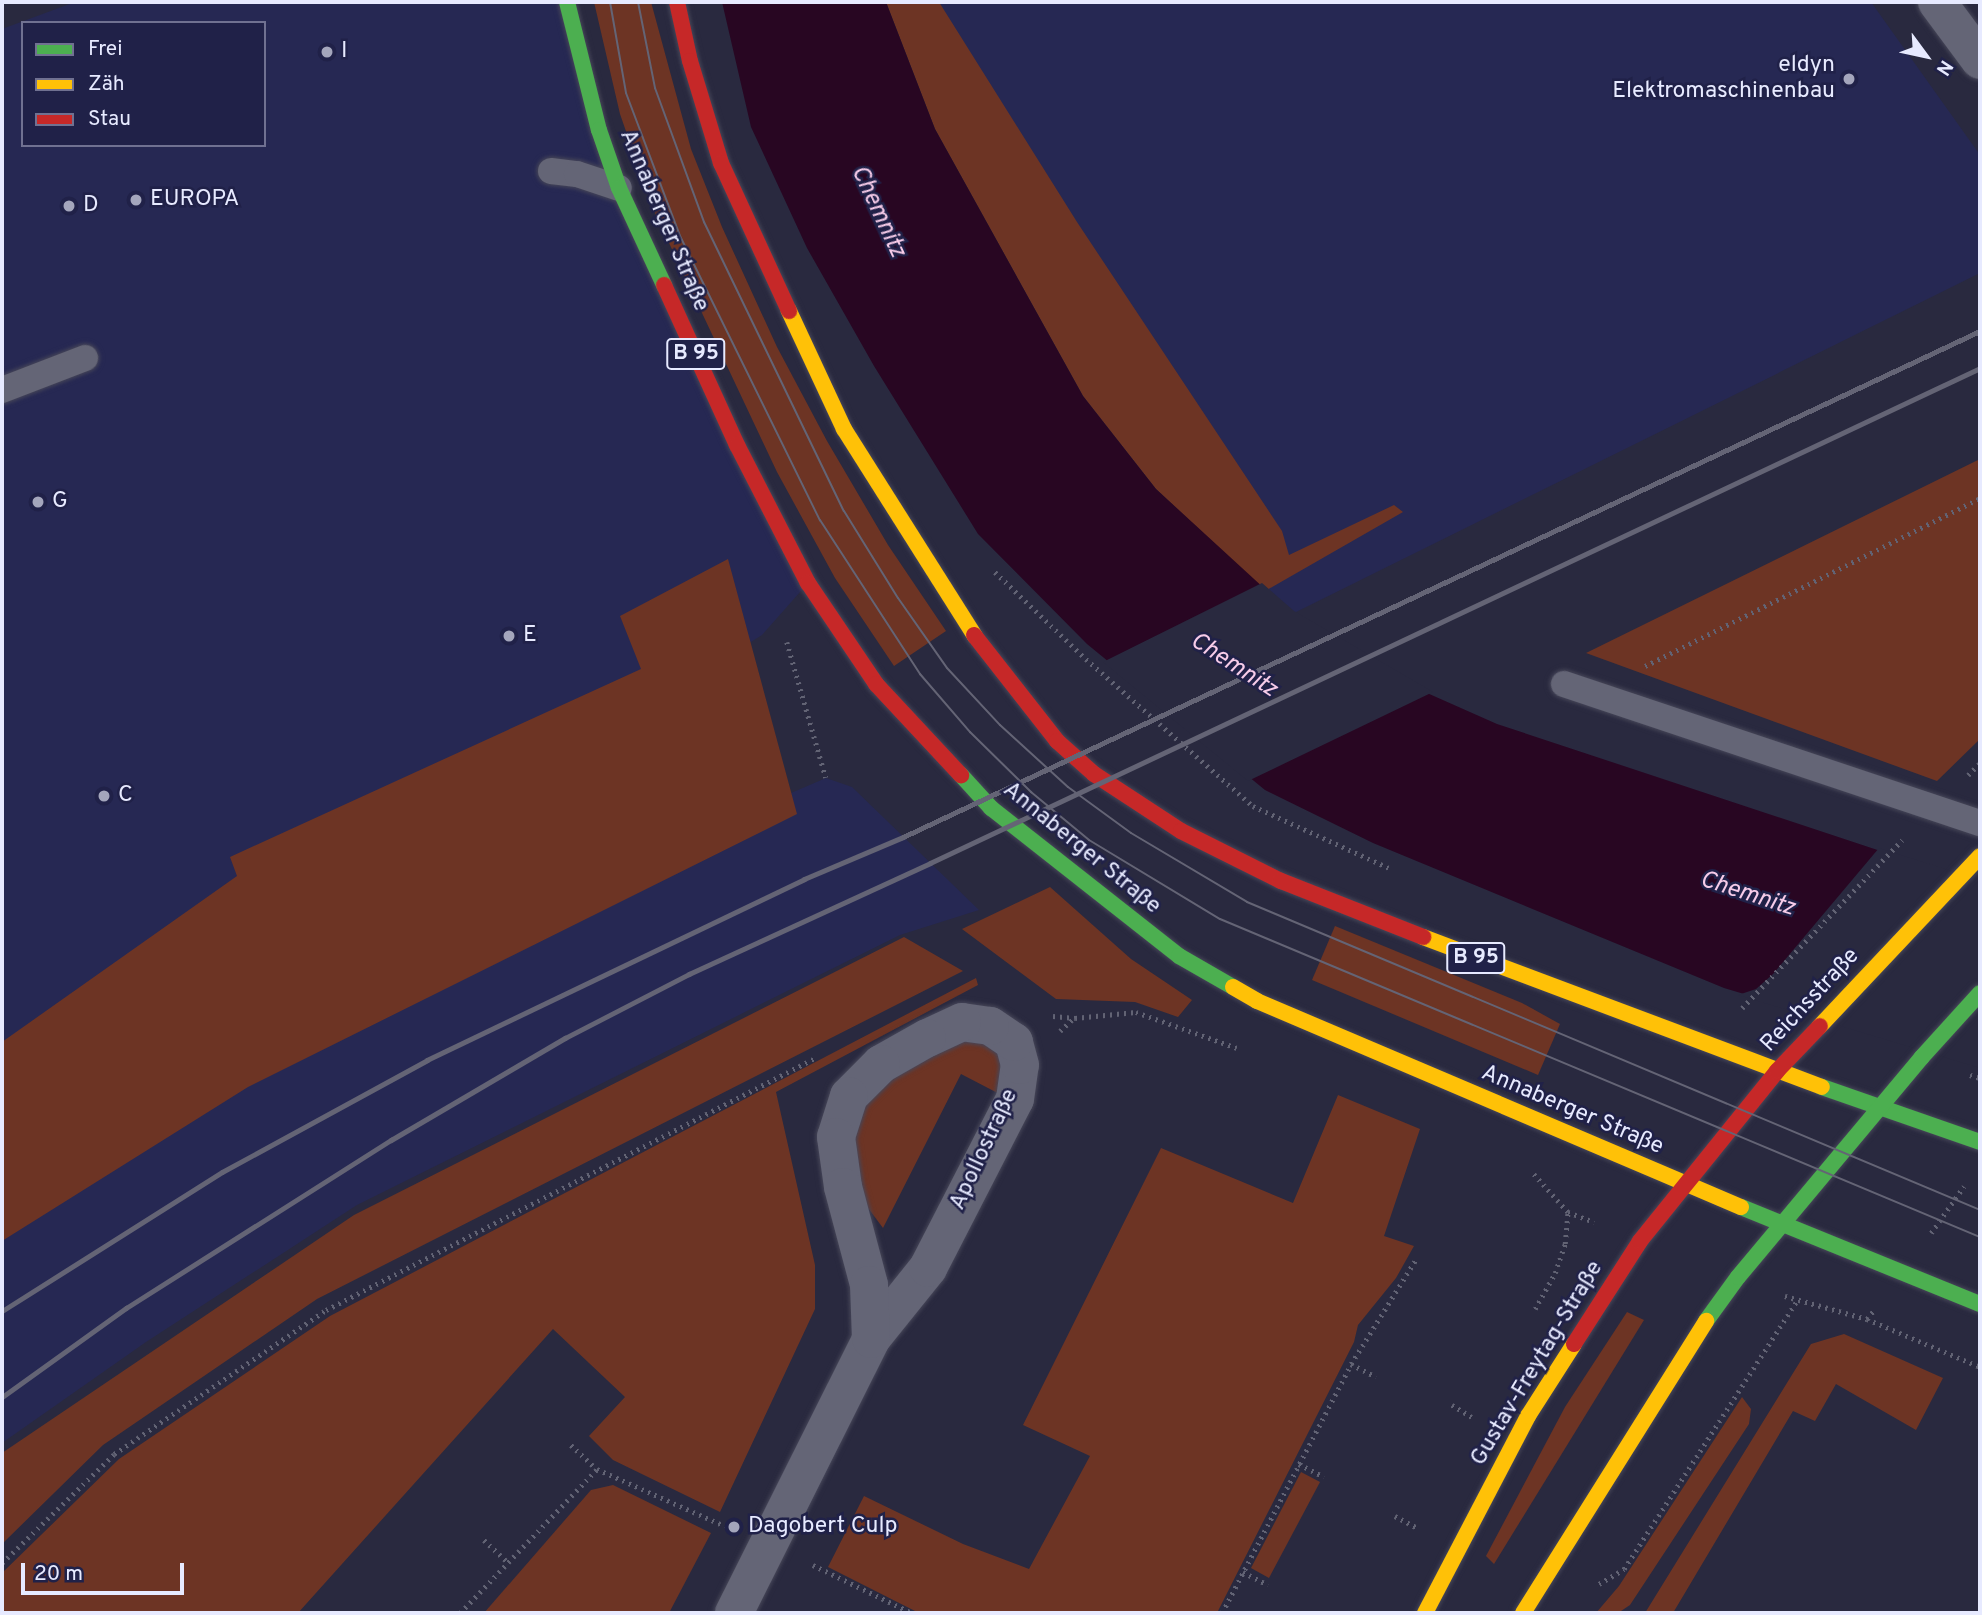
<!DOCTYPE html>
<meta charset="utf-8">
<style>
body{margin:0}
#map{position:relative;width:1982px;height:1615px;overflow:hidden;background:#29293f;font-family:Overpass,sans-serif}
div>[style]{position:absolute}
[style*='--x']{left:calc(var(--x)*1px);top:calc(var(--y)*1px);width:calc(var(--w)*1px);rotate:calc(var(--a)*1deg)}
.built>*{inset:0;background:#262853}
.green>*{inset:0;background:#6d3424}
.water>*{inset:0;background:#280622}
.pier>*{inset:0;background:#29293f}
.path>*{height:4.5px;margin-top:-2.25px;transform-origin:0;background:repeating-linear-gradient(90deg,#626374 0 2px,transparent 0 7px)}
.roads{filter:drop-shadow(0 0 2px #464658) drop-shadow(0 0 2px #464658)}
.lane>*{height:26px;margin:-13px;padding:0 13px;transform-origin:13px;border-radius:13px;background:#646576}
.street>*{height:38px;margin:-19px;padding:0 19px;transform-origin:19px;border-radius:19px;background:#646576}
.fast>*{height:16px;margin:-8px;padding:0 8px;transform-origin:8px;border-radius:8px;background:#4caf50}
.slow>*{height:16px;margin:-8px;padding:0 8px;transform-origin:8px;border-radius:8px;background:#ffc107}
.jam>*{height:16px;margin:-8px;padding:0 8px;transform-origin:8px;border-radius:8px;background:#c62828}
.tram>*{height:2px;margin:-1px;padding:0 1px;transform-origin:1px;border-radius:1px;background:#646475}
.rail>*{height:5px;margin:-2.5px;padding:0 2.5px;transform-origin:2.5px;border-radius:2.5px;background:#646475}
.dots>*{width:19px;height:19px;translate:-50% -50%;box-sizing:border-box;border:4px solid #202148;border-radius:50%}
span{translate:-50% -50%;white-space:nowrap;text-align:center;line-height:1.15;-webkit-text-stroke:5px #202148;paint-order:stroke}
.shield-label span{padding:2px 5px;background:#202148;border:2px solid;border-radius:5px;-webkit-text-stroke-width:0}
.shield-label{font-size:21px;color:#e7eaff;font-weight:700}
.poi-label{font-size:23px;color:#e7eaff}
.left{translate:0 -50%;text-align:left}
.right{translate:-100% -50%;text-align:right}
.street-label{font-size:23px;color:#e7eaff}
.water-label{font-size:24px;color:#f7cce9;font-style:italic}
.frame{position:absolute;inset:0;border:4px solid #e7eaff;pointer-events:none}
.legend{position:absolute;left:21px;top:21px;width:245px;height:126px;box-sizing:border-box;background:#202148;border:2px solid #707191;margin:0;padding:9px 12px;list-style:none;font-size:21px;color:#e7eaff}
.legend li{display:flex;align-items:center;gap:14px;height:35px}
.legend b{width:35px;border:2px solid #707191}
.north{position:absolute;left:1891px;top:21px;width:70px;height:70px;-webkit-text-stroke:5px #202148;paint-order:stroke;rotate:123deg;font-size:19px;font-weight:700;line-height:28px;text-align:center;color:#e7eaff}
.north::after{content:'';display:block;margin:auto;width:24px;height:32px;background:#e7eaff;clip-path:polygon(50% 0,100% 100%,50% 72%,0 100%)}
.scale{position:absolute;left:21px;top:1563px;width:163px;height:32px;box-sizing:border-box;border:4px solid #e7eaff;border-top:0;padding-left:9px;font-size:21px;line-height:24px;white-space:nowrap;color:#e7eaff;-webkit-text-stroke:5px #202148;paint-order:stroke}
</style>
<div id="map">
<div class="built">
<i style="clip-path:polygon(evenodd,75px 2px,567px 2px,599px 130px,808px 583px,762px 635px,2px 1112px,2px 29px,75px 2px,23px 23px,264px 23px,264px 145px,23px 145px,23px 23px)"></i>
<i style="clip-path:polygon(886px 2px,1871px 2px,1980px 155px,1980px 273px,1292px 614px,1234px 563px)"></i>
<i style="clip-path:polygon(826px 778px,852px 787px,979px 910px,900px 935px,357px 1205px,146px 1342px,2px 1443px,2px 1228px,248px 1077px,791px 793px)"></i>
</div>
<div class="green">
<i style="clip-path:polygon(594px 2px,651px 2px,691px 149px,722px 227px,777px 347px,827px 441px,888px 545px,946px 631px,894px 666px,835px 578px,777px 472px,653px 209px,620px 114px)"></i>
<i style="clip-path:polygon(886px 2px,939px 2px,1077px 222px,1282px 531px,1289px 555px,1394px 505px,1403px 512px,1265px 591px,1156px 489px,1083px 396px,935px 129px)"></i>
<i style="clip-path:polygon(1980px 459px,1980px 739px,1937px 781px,1586px 653px)"></i>
<i style="clip-path:polygon(728px 559px,797px 814px,248px 1087px,2px 1241px,2px 1042px,237px 876px,230px 857px,641px 669px,620px 616px)"></i>
<i style="clip-path:polygon(1050px 887px,1131px 959px,1192px 1000px,1178px 1017px,1135px 1002px,1056px 999px,962px 929px)"></i>
<i style="clip-path:polygon(1335px 926px,1522px 1003px,1560px 1024px,1538px 1075px,1312px 980px)"></i>
<i style="clip-path:polygon(904px 937px,963px 971px,317px 1299px,103px 1445px,2px 1544px,2px 1453px,354px 1215px)"></i>
<i style="clip-path:polygon(976px 978px,978px 985px,776px 1092px,815px 1265px,815px 1309px,720px 1512px,613px 1460px,589px 1436px,625px 1397px,553px 1329px,298px 1613px,2px 1613px,2px 1573px,119px 1459px,330px 1316px)"></i>
<i style="clip-path:polygon(968px 1034px,1003px 1057px,1013px 1101px,961px 1074px,883px 1228px,850px 1184px,859px 1103px,886px 1072px)"></i>
<i style="clip-path:polygon(1338px 1095px,1420px 1129px,1384px 1236px,1414px 1246px,1396px 1278px,1358px 1325px,1354px 1342px,1217px 1613px,919px 1613px,828px 1567px,864px 1496px,963px 1544px,1029px 1569px,1090px 1456px,1023px 1425px,1161px 1148px,1293px 1203px)"></i>
<i style="clip-path:polygon(1627px 1312px,1644px 1320px,1494px 1564px,1486px 1556px,1565px 1407px)"></i>
<i style="clip-path:polygon(1844px 1334px,1943px 1378px,1916px 1430px,1836px 1384px,1815px 1421px,1793px 1411px,1673px 1613px,1645px 1613px,1811px 1344px)"></i>
<i style="clip-path:polygon(1742px 1397px,1751px 1409px,1749px 1424px,1630px 1605px,1618px 1613px,1596px 1613px,1619px 1586px)"></i>
<i style="clip-path:polygon(1301px 1472px,1320px 1482px,1269px 1578px,1251px 1568px)"></i>
<i style="clip-path:polygon(613px 1485px,711px 1533px,669px 1613px,484px 1613px,591px 1490px)"></i>
</div>
<div class="water">
<i style="clip-path:polygon(722px 2px,886px 2px,935px 129px,1083px 396px,1156px 489px,1292px 614px,1418px 689px,1497px 724px,1980px 884px,1980px 1065px,1724px 988px,1373px 843px,1265px 790px,1087px 644px,978px 534px,874px 366px,807px 248px,751px 127px)"></i>
</div>
<div class="pier">
<i style="clip-path:polygon(1262px 583px,1294px 611px,1433px 692px,1248px 781px,1103px 662px)"></i>
<i style="clip-path:polygon(1879px 848px,1980px 880px,1980px 1068px,1738px 995px,1756px 989px,1773px 974px)"></i>
</div>
<div class="path">
<i style="--x:995;--y:572;--w:126;--a:43.7"></i>
<i style="--x:1086;--y:659;--w:222;--a:41.4"></i>
<i style="--x:1253;--y:806;--w:149;--a:24.5"></i>
<i style="--x:787;--y:642;--w:141;--a:74"></i>
<i style="--x:1645;--y:666;--w:375;--a:-26.6"></i>
<i style="--x:1968;--y:775;--w:17;--a:-45"></i>
<i style="--x:1742;--y:1008;--w:232;--a:-46.4"></i>
<i style="--x:1053;--y:1016;--w:22;--a:5"></i>
<i style="--x:1075;--y:1018;--w:61;--a:-5.6"></i>
<i style="--x:1136;--y:1012;--w:107;--a:19.6"></i>
<i style="--x:1060;--y:1031;--w:19;--a:-43"></i>
<i style="--x:1970;--y:1075;--w:10;--a:17"></i>
<i style="--x:1534;--y:1174;--w:51;--a:48.2"></i>
<i style="--x:1568;--y:1212;--w:28;--a:21"></i>
<i style="--x:1931;--y:1233;--w:57;--a:-54.9"></i>
<i style="--x:1785;--y:1296;--w:85;--a:15.7"></i>
<i style="--x:1867;--y:1319;--w:11;--a:-52"></i>
<i style="--x:1535;--y:1309;--w:41;--a:-60.9"></i>
<i style="--x:1555;--y:1273;--w:31;--a:-71"></i>
<i style="--x:1565;--y:1244;--w:32;--a:-85"></i>
<i style="--x:1867;--y:1319;--w:123;--a:23"></i>
<i style="--x:1351;--y:1364;--w:123;--a:-58.2"></i>
<i style="--x:1452;--y:1405;--w:23;--a:31"></i>
<i style="--x:571;--y:1445;--w:35;--a:43"></i>
<i style="--x:1299;--y:1464;--w:28;--a:27"></i>
<i style="--x:1395;--y:1516;--w:24;--a:28"></i>
<i style="--x:484;--y:1540;--w:33;--a:43"></i>
<i style="--x:2;--y:1563;--w:156;--a:-44.2"></i>
<i style="--x:114;--y:1454;--w:256;--a:-34.2"></i>
<i style="--x:326;--y:1310;--w:552;--a:-27.26"></i>
<i style="--x:813;--y:1565;--w:110;--a:25.9"></i>
<i style="--x:1243;--y:1572;--w:28;--a:27"></i>
<i style="--x:1599;--y:1584;--w:29;--a:-31"></i>
<i style="--x:1624;--y:1569;--w:319;--a:-57.2"></i>
<i style="--x:460;--y:1613;--w:199;--a:-46.4"></i>
<i style="--x:597;--y:1469;--w:140;--a:24"></i>
<i style="--x:1222;--y:1613;--w:280;--a:-62.6"></i>
<i style="--x:1351;--y:1364;--w:28;--a:27"></i>
</div>
<div class="roads">
<div class="lane">
<i style="--x:551;--y:171;--w:26;--a:7"></i>
<i style="--x:577;--y:174;--w:44;--a:18.4"></i>
<i style="--x:2;--y:390;--w:89;--a:-21.1"></i>
<i style="--x:1564;--y:684;--w:439;--a:18.5"></i>
</div>
<div class="street">
<i style="--x:1937;--y:2;--w:72;--a:53.4"></i>
<i style="--x:734;--y:1613;--w:306;--a:-63.4"></i>
<i style="--x:871;--y:1339;--w:91;--a:-51.2"></i>
<i style="--x:928;--y:1268;--w:190;--a:-62.8"></i>
<i style="--x:1015;--y:1099;--w:34;--a:-82"></i>
<i style="--x:1020;--y:1065;--w:24;--a:-105"></i>
<i style="--x:1014;--y:1042;--w:29;--a:-146"></i>
<i style="--x:990;--y:1026;--w:28;--a:-172"></i>
<i style="--x:962;--y:1022;--w:38;--a:155"></i>
<i style="--x:927;--y:1038;--w:53;--a:150.5"></i>
<i style="--x:881;--y:1064;--w:45;--a:135"></i>
<i style="--x:849;--y:1096;--w:43;--a:107.6"></i>
<i style="--x:836;--y:1137;--w:50;--a:82"></i>
<i style="--x:843;--y:1187;--w:101;--a:75.1"></i>
<i style="--x:869;--y:1285;--w:54;--a:87.9"></i>
</div>
<div class="fast">
<i style="--x:567;--y:2;--w:132;--a:76"></i>
<i style="--x:599;--y:130;--w:61;--a:71"></i>
<i style="--x:619;--y:188;--w:107;--a:65.1"></i>
<i style="--x:961;--y:775;--w:45;--a:47.7"></i>
<i style="--x:991;--y:808;--w:239;--a:38.2"></i>
<i style="--x:1179;--y:956;--w:62;--a:29.9"></i>
<i style="--x:1822;--y:1087;--w:167;--a:19.2"></i>
<i style="--x:1741;--y:1207;--w:258;--a:22.1"></i>
<i style="--x:1706;--y:1321;--w:54;--a:-54"></i>
<i style="--x:1738;--y:1277;--w:287;--a:-50.1"></i>
<i style="--x:1922;--y:1057;--w:86;--a:-47.8"></i>
</div>
<div class="slow">
<i style="--x:789;--y:311;--w:130;--a:65"></i>
<i style="--x:844;--y:429;--w:244;--a:57.7"></i>
<i style="--x:1423;--y:937;--w:426;--a:20.6"></i>
<i style="--x:1233;--y:987;--w:28;--a:30"></i>
<i style="--x:1257;--y:1001;--w:526;--a:23.06"></i>
<i style="--x:1820;--y:1026;--w:233;--a:-46.7"></i>
<i style="--x:1425;--y:1613;--w:222;--a:-62.4"></i>
<i style="--x:1528;--y:1416;--w:85;--a:-57.4"></i>
<i style="--x:1523;--y:1613;--w:345;--a:-57.9"></i>
</div>
<div class="jam">
<i style="--x:677;--y:2;--w:60;--a:77.6"></i>
<i style="--x:690;--y:61;--w:107;--a:73.1"></i>
<i style="--x:721;--y:163;--w:163;--a:65.3"></i>
<i style="--x:664;--y:285;--w:176;--a:65.5"></i>
<i style="--x:737;--y:445;--w:155;--a:62.8"></i>
<i style="--x:808;--y:583;--w:122;--a:56"></i>
<i style="--x:876;--y:684;--w:125;--a:47"></i>
<i style="--x:974;--y:635;--w:135;--a:51.9"></i>
<i style="--x:1057;--y:741;--w:50;--a:41.7"></i>
<i style="--x:1094;--y:774;--w:104;--a:33.2"></i>
<i style="--x:1181;--y:831;--w:112;--a:26.6"></i>
<i style="--x:1281;--y:881;--w:153;--a:21.5"></i>
<i style="--x:1574;--y:1344;--w:122;--a:-57.3"></i>
<i style="--x:1640;--y:1241;--w:218;--a:-51.1"></i>
<i style="--x:1777;--y:1071;--w:62;--a:-46.3"></i>
</div>
</div>
<div class="tram">
<i style="--x:610;--y:2;--w:92;--a:80"></i>
<i style="--x:626;--y:93;--w:153;--a:69.3"></i>
<i style="--x:680;--y:236;--w:317;--a:63.8"></i>
<i style="--x:820;--y:520;--w:184;--a:57"></i>
<i style="--x:920;--y:674;--w:77;--a:49.2"></i>
<i style="--x:970;--y:732;--w:86;--a:44.5"></i>
<i style="--x:1031;--y:792;--w:75;--a:39.6"></i>
<i style="--x:1089;--y:840;--w:153;--a:31.1"></i>
<i style="--x:1220;--y:919;--w:824;--a:22.71"></i>
<i style="--x:638;--y:2;--w:88;--a:78.8"></i>
<i style="--x:655;--y:88;--w:143;--a:69.9"></i>
<i style="--x:704;--y:222;--w:321;--a:64.2"></i>
<i style="--x:844;--y:511;--w:102;--a:58.2"></i>
<i style="--x:898;--y:598;--w:85;--a:55"></i>
<i style="--x:947;--y:668;--w:78;--a:47.1"></i>
<i style="--x:1000;--y:725;--w:92;--a:42.4"></i>
<i style="--x:1068;--y:787;--w:78;--a:36.1"></i>
<i style="--x:1131;--y:833;--w:135;--a:30.7"></i>
<i style="--x:1247;--y:902;--w:795;--a:22.79"></i>
</div>
<div class="rail">
<i style="--x:2;--y:1311;--w:260;--a:-32.3"></i>
<i style="--x:222;--y:1172;--w:234;--a:-28.6"></i>
<i style="--x:427;--y:1060;--w:418;--a:-25.6"></i>
<i style="--x:804;--y:879;--w:108;--a:-23"></i>
<i style="--x:903;--y:837;--w:1190;--a:-25.17"></i>
<i style="--x:2;--y:1397;--w:153;--a:-35.7"></i>
<i style="--x:126;--y:1308;--w:314;--a:-32.4"></i>
<i style="--x:391;--y:1140;--w:202;--a:-30.4"></i>
<i style="--x:565;--y:1038;--w:140;--a:-27.3"></i>
<i style="--x:689;--y:974;--w:265;--a:-24.7"></i>
<i style="--x:930;--y:863;--w:1161;--a:-25.24"></i>
</div>
<div class="dots">
<i style="left:327px;top:52px;background:#a4a6bc"></i>
<i style="left:1849px;top:79px;background:#a4a6bc"></i>
<i style="left:136px;top:200px;background:#a4a6bc"></i>
<i style="left:69px;top:206px;background:#a4a6bc"></i>
<i style="left:38px;top:502px;background:#a4a6bc"></i>
<i style="left:509px;top:636px;background:#a4a6bc"></i>
<i style="left:104px;top:796px;background:#a4a6bc"></i>
<i style="left:734px;top:1527px;background:#a4a6bc"></i>
</div>
<div class="shield-label">
<span style="left:696px;top:354px">B 95</span>
<span style="left:1476px;top:958px">B 95</span>
</div>
<div class="poi-label">
<span class="left" style="left:341px;top:52px">I</span>
<span class="right" style="left:1835px;top:79px">eldyn<br>Elektromaschinenbau</span>
<span class="left" style="left:150px;top:200px">EUROPA</span>
<span class="left" style="left:83px;top:206px">D</span>
<span class="left" style="left:52px;top:502px">G</span>
<span class="left" style="left:523px;top:636px">E</span>
<span class="left" style="left:118px;top:796px">C</span>
<span class="left" style="left:748px;top:1527px">Dagobert Culp</span>
</div>
<div class="street-label">
<span style="left:663px;top:221px;rotate:67deg">Annaberger Straße</span>
<span style="left:1081px;top:849px;rotate:39deg">Annaberger Straße</span>
<span style="left:1811px;top:1001px;rotate:-47deg">Reichsstraße</span>
<span style="left:1572px;top:1111px;rotate:23deg">Annaberger Straße</span>
<span style="left:985px;top:1150px;rotate:-65deg">Apollostraße</span>
<span style="left:1538px;top:1364px;rotate:-59deg">Gustav-Freytag-Straße</span>
</div>
<div class="water-label">
<span style="left:877px;top:212px;rotate:65deg">Chemnitz</span>
<span style="left:1233px;top:666px;rotate:33deg">Chemnitz</span>
<span style="left:1747px;top:895px;rotate:18deg">Chemnitz</span>
</div>
<div class="frame"></div>
<ul class="legend">
<li><b style="height:9px;background:#4caf50"></b>Frei</li>
<li><b style="height:9px;background:#ffc107"></b>Zäh</li>
<li><b style="height:9px;background:#c62828"></b>Stau</li>
</ul>
<div class="north">N</div>
<div class="scale">20 m</div>
</div>
